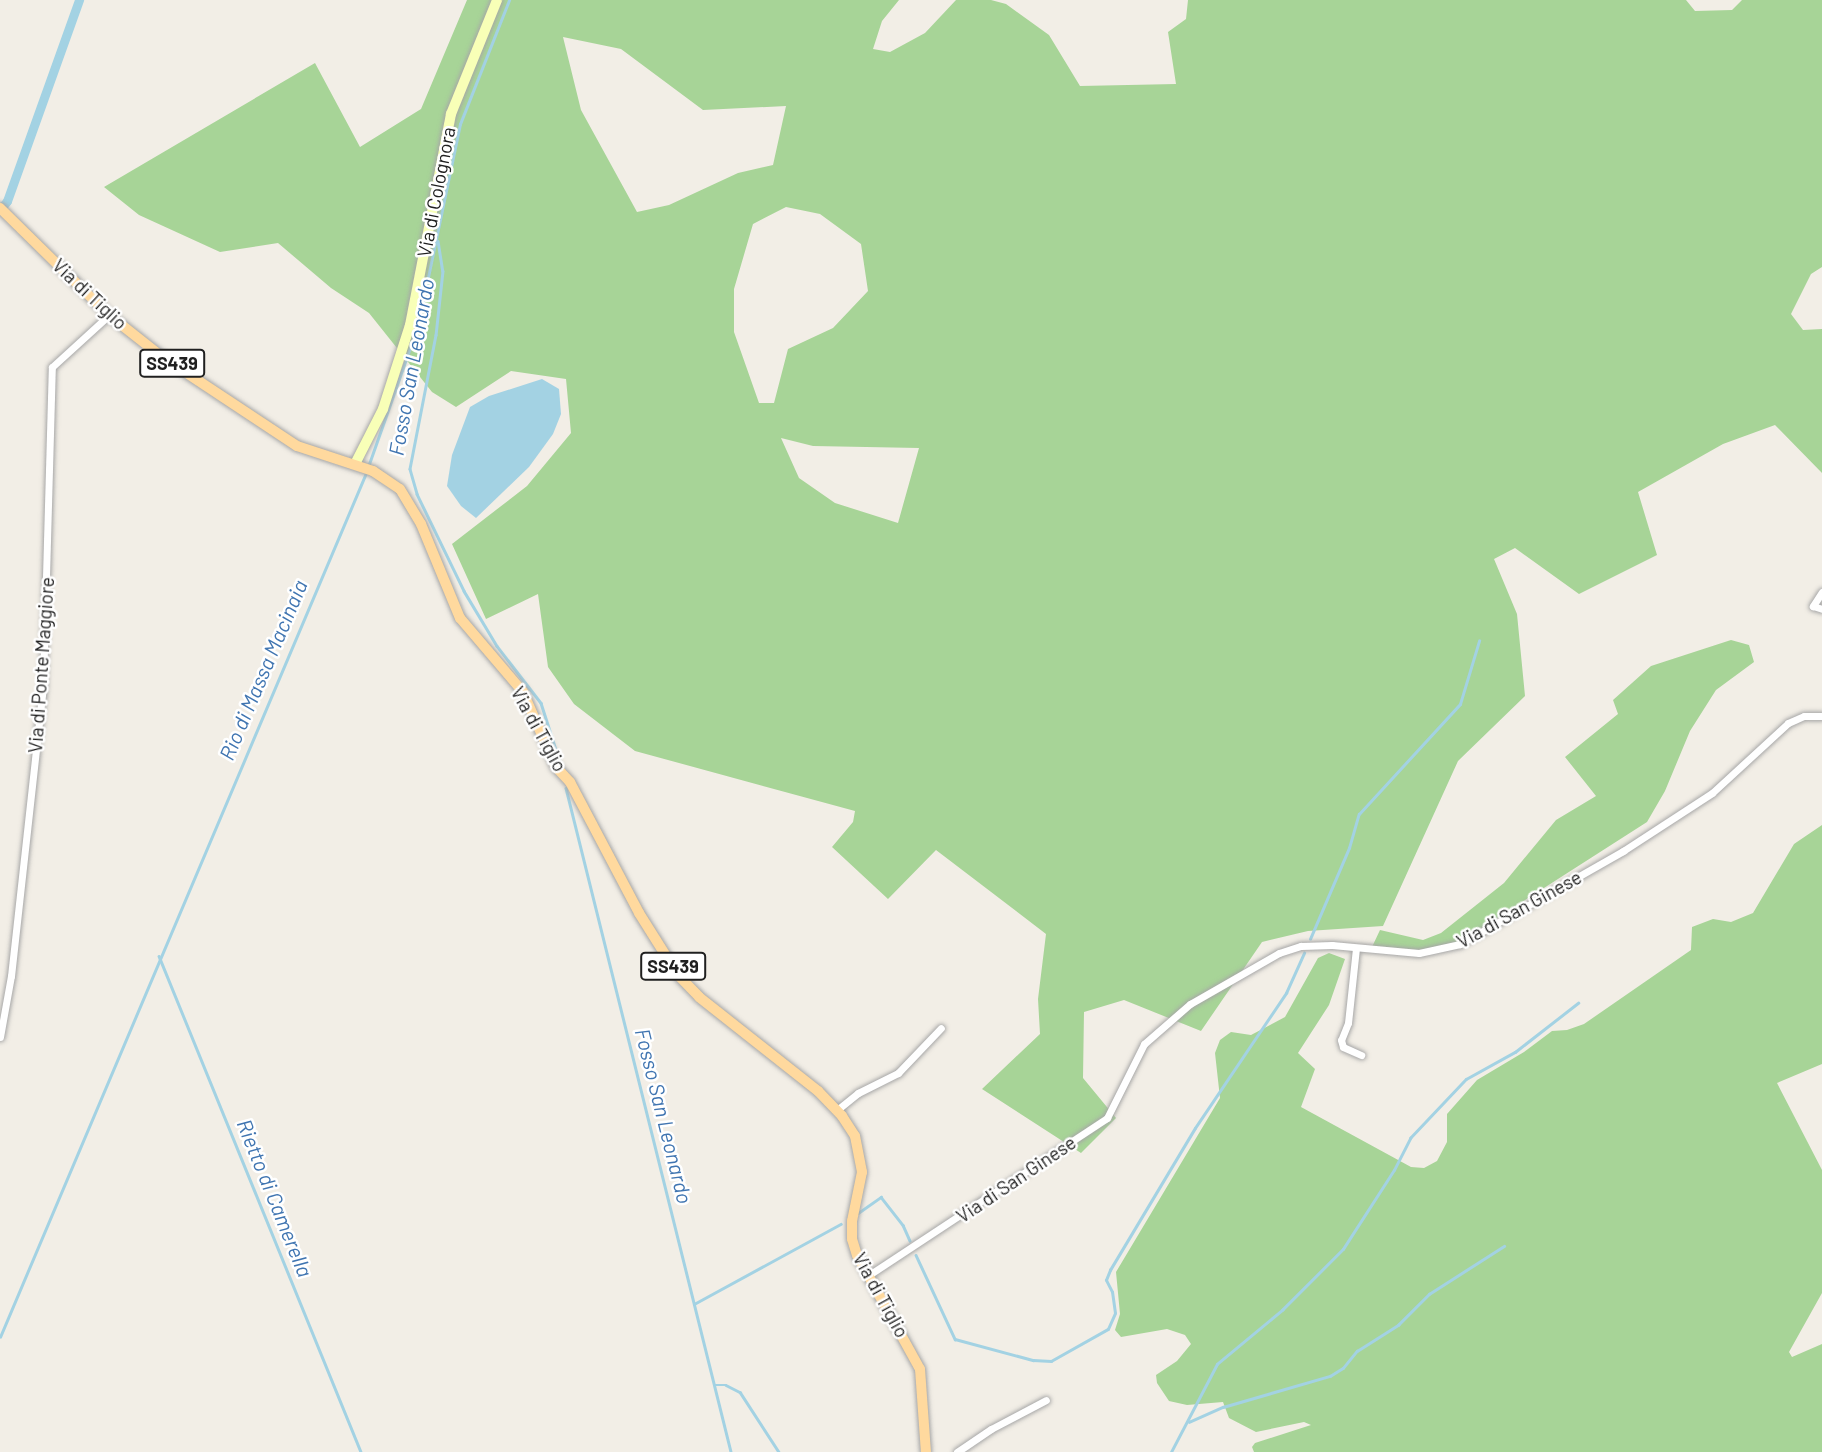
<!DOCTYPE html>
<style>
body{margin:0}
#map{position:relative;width:1822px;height:1452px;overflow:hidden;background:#f2eee6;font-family:Barlow,sans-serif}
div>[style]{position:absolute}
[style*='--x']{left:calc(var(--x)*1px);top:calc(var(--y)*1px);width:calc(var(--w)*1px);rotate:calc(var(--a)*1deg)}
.forest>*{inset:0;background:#a7d497}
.water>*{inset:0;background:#a3d2e3}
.stream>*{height:2.5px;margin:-1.25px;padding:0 1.25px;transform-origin:1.25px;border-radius:1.25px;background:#a3d2e3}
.canal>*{height:9px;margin:-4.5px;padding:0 4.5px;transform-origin:4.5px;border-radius:4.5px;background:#a3d2e3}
.roads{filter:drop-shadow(0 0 2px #a7a7a7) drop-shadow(0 0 2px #a7a7a7)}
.street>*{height:7px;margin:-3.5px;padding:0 3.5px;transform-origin:3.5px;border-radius:3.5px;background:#fff}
.secondary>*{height:10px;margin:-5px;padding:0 5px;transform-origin:5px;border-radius:5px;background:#f8ffb7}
.primary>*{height:10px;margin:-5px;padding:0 5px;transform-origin:5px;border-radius:5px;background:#ffd99e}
span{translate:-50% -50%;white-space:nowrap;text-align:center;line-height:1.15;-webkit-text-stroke:5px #fff;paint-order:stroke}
.shield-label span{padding:2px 5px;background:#fff;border:2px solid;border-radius:5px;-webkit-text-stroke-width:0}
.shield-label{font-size:18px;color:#202020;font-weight:700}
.street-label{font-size:19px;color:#202020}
.water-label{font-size:21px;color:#4075b1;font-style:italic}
</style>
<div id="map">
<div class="forest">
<i style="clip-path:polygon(evenodd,467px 0,899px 0,882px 21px,873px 49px,890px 52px,925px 33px,956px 0,991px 0,1006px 4px,1049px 35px,1080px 86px,1176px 84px,1168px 32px,1186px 19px,1188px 0,1686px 0,1695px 11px,1732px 10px,1742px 0,1822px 0,1822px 267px,1811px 274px,1791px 314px,1803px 330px,1822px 329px,1822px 473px,1775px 425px,1723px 444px,1638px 492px,1657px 555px,1579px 594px,1515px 548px,1494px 559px,1517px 614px,1525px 696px,1458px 761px,1383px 926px,1308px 931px,1262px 942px,1201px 1031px,1124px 1000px,1084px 1012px,1083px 1078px,1116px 1118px,1081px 1153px,982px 1089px,1040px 1034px,1038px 999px,1046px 934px,936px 850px,888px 899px,832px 847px,853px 822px,855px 811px,635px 751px,574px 704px,548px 667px,538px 594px,486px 619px,452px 544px,527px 486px,571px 433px,566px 379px,511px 371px,456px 407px,432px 392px,369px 313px,331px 288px,278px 243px,220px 252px,139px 215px,104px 187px,315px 63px,360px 147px,421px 109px,467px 0,563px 37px,621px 49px,703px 110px,786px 106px,773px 165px,738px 173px,669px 205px,637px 212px,581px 110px,563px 37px,467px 0,786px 207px,820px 214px,861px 244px,868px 291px,833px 328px,788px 349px,774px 403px,759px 403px,734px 332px,734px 289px,753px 224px,786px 207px,467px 0,781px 438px,813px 446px,919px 448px,898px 523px,835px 503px,799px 478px,781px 438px)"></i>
<i style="clip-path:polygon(1731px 640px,1749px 645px,1754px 662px,1716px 690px,1690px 731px,1665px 791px,1647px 822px,1458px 943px,1413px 951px,1372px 947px,1380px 930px,1423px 940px,1441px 933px,1504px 883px,1556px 820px,1596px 796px,1565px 757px,1618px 714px,1613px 700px,1651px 666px)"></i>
<i style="clip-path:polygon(1822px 825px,1822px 1064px,1777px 1083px,1822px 1170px,1822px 1293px,1789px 1352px,1792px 1357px,1822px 1344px,1822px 1452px,1254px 1452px,1252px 1447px,1255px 1443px,1311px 1425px,1304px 1422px,1256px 1432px,1229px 1418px,1223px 1402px,1187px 1405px,1169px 1401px,1157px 1383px,1156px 1375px,1177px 1361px,1191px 1344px,1185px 1335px,1167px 1329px,1121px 1337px,1115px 1330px,1120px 1314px,1116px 1272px,1220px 1098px,1215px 1053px,1220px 1040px,1231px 1032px,1251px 1035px,1285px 1017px,1318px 958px,1329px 953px,1345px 959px,1329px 1005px,1298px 1053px,1315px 1069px,1301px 1107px,1411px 1167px,1424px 1168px,1437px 1161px,1447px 1142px,1447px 1114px,1477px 1080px,1524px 1052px,1552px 1031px,1567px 1030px,1584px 1024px,1691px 950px,1692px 927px,1713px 919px,1731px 922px,1753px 913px,1794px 844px)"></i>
</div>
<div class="water">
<i style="clip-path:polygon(542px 379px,559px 389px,561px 414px,553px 434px,529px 467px,476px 518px,461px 506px,447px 486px,452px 455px,470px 407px,489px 396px)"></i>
</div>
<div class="stream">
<i style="--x:438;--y:241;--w:30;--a:81"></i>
<i style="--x:443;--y:271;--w:64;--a:96.2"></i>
<i style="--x:436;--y:335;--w:136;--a:101"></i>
<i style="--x:410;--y:469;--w:26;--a:74"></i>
<i style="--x:417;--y:494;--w:108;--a:64.1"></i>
<i style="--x:464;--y:591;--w:64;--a:59"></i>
<i style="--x:497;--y:646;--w:72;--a:52.3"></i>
<i style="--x:541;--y:703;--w:59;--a:72.2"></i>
<i style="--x:368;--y:467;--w:151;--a:-70.6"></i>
<i style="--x:418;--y:325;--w:205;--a:-78.2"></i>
<i style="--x:460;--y:124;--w:133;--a:-68.4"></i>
<i style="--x:566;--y:788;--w:684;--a:76.04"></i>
<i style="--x:1310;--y:939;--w:99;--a:-66.8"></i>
<i style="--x:1349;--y:848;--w:35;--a:-74"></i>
<i style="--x:1359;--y:814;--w:149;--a:-47.4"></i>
<i style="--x:1460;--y:704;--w:66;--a:-73.2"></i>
<i style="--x:159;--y:956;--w:536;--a:67.84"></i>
<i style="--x:858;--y:1213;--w:28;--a:-35"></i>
<i style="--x:881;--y:1197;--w:36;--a:52"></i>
<i style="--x:903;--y:1225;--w:17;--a:66"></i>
<i style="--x:916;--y:1255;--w:93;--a:65.1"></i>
<i style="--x:955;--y:1339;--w:81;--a:15.1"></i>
<i style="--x:1033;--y:1360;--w:18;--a:3"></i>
<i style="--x:1051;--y:1361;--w:65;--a:-29.3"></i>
<i style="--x:1108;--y:1329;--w:17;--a:-66"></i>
<i style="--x:1115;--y:1313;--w:21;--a:-98"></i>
<i style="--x:1112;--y:1292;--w:13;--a:-117"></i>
<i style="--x:1106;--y:1280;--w:11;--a:-68"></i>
<i style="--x:1110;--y:1270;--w:165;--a:-59.1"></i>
<i style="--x:1195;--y:1128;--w:163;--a:-56"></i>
<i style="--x:1286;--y:993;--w:44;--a:-65.8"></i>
<i style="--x:694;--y:1304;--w:167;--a:-28.6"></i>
<i style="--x:0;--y:1337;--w:938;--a:-67.04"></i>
<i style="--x:715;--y:1385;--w:11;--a:0"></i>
<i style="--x:726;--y:1385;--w:16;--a:27"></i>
<i style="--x:740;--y:1392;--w:72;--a:57"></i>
<i style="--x:1189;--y:1422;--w:37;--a:-24"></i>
<i style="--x:1223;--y:1407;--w:111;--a:-16.2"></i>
<i style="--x:1330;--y:1376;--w:15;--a:-32"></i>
<i style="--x:1343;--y:1368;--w:22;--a:-51"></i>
<i style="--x:1357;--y:1351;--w:49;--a:-32.4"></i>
<i style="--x:1398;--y:1325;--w:44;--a:-45"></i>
<i style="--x:1429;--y:1294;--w:89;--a:-32.6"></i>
<i style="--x:1171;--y:1452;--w:99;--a:-62.4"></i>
<i style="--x:1217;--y:1364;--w:85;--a:-39.7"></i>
<i style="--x:1282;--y:1310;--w:86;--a:-45"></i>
<i style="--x:1343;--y:1249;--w:94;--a:-57.2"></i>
<i style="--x:1394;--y:1170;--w:36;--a:-63"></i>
<i style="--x:1410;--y:1138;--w:81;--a:-46.5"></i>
<i style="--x:1466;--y:1079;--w:56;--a:-28.9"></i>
<i style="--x:1515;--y:1052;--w:80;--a:-37.9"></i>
</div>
<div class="canal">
<i style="--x:0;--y:210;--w:11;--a:-52"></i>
<i style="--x:7;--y:201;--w:214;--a:-70.3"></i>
</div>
<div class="roads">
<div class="street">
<i style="--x:1822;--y:592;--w:17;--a:123"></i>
<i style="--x:1813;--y:606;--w:9;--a:18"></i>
<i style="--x:1356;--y:948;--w:75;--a:96.1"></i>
<i style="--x:1348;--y:1023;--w:18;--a:112"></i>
<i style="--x:1341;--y:1040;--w:7;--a:74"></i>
<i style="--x:1343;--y:1047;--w:20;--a:24"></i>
<i style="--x:0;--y:1037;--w:62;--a:-79.8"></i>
<i style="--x:11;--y:976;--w:294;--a:-83.7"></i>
<i style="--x:43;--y:684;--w:317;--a:-88.4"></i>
<i style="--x:52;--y:367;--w:77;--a:-42.4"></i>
<i style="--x:837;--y:1110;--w:27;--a:-39"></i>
<i style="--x:858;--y:1093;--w:45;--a:-26.6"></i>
<i style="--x:898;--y:1073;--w:62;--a:-46.3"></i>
<i style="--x:869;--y:1275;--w:285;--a:-33.4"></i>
<i style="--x:1107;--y:1118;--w:83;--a:-63.4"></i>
<i style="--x:1144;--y:1044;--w:61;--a:-41"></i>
<i style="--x:1190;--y:1004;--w:103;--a:-29.8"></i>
<i style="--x:1279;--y:953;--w:23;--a:-18"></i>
<i style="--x:1301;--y:946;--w:31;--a:-2"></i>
<i style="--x:1332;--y:945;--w:87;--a:5.3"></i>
<i style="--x:1419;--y:953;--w:42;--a:-12.4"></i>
<i style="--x:1460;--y:944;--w:188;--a:-29.7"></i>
<i style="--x:1623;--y:851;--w:106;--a:-33.1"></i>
<i style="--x:1712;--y:793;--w:103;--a:-42.6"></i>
<i style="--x:1788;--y:723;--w:17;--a:-24"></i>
<i style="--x:1804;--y:716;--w:18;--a:0"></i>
<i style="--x:957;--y:1452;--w:41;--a:-34.1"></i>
<i style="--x:991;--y:1429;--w:62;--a:-27.8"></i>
</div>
<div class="secondary">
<i style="--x:355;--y:464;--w:62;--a:-63"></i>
<i style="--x:383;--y:409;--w:88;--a:-72.2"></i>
<i style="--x:410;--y:325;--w:215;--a:-79"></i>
<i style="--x:451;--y:114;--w:123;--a:-68"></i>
</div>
<div class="primary">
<i style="--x:0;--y:208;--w:153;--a:44.5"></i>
<i style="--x:109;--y:315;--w:66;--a:38.3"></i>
<i style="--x:161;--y:356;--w:163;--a:33.5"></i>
<i style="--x:297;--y:446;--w:80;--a:18.2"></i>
<i style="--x:373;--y:471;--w:32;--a:34"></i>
<i style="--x:400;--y:489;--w:41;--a:59"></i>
<i style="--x:421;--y:524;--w:102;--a:67.5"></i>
<i style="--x:460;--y:618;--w:97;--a:49.6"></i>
<i style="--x:523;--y:692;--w:82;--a:66.3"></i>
<i style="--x:556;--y:767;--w:21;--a:47"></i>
<i style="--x:570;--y:782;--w:148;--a:62.2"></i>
<i style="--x:639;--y:913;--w:73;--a:57.8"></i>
<i style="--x:678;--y:975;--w:30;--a:46"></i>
<i style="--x:699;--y:997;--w:152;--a:38.3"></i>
<i style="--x:818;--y:1091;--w:35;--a:46"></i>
<i style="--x:842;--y:1116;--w:24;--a:57"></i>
<i style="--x:855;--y:1136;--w:37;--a:79"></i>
<i style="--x:862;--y:1172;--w:50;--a:101.5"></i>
<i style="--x:852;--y:1221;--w:18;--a:90"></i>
<i style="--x:852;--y:1239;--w:17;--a:73"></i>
<i style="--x:857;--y:1255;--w:130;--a:61.1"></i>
<i style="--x:920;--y:1369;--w:83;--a:85.9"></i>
</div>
</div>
<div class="shield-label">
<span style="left:172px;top:363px">SS439</span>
<span style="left:673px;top:966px">SS439</span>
</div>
<div class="street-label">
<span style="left:436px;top:192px;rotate:-79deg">Via di Colognora</span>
<span style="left:90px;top:294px;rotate:43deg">Via di Tiglio</span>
<span style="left:41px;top:665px;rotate:-86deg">Via di Ponte Maggiore</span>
<span style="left:539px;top:729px;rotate:61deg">Via di Tiglio</span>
<span style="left:1519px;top:909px;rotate:-29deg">Via di San Ginese</span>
<span style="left:1016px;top:1179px;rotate:-34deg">Via di San Ginese</span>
<span style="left:881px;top:1295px;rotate:61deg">Via di Tiglio</span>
</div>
<div class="water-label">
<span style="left:411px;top:367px;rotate:-80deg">Fosso San Leonardo</span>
<span style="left:263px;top:670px;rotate:-67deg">Rio di Massa Macinaia</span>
<span style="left:664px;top:1116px;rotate:76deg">Fosso San Leonardo</span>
<span style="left:275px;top:1198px;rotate:68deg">Rietto di Camerella</span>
</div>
</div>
